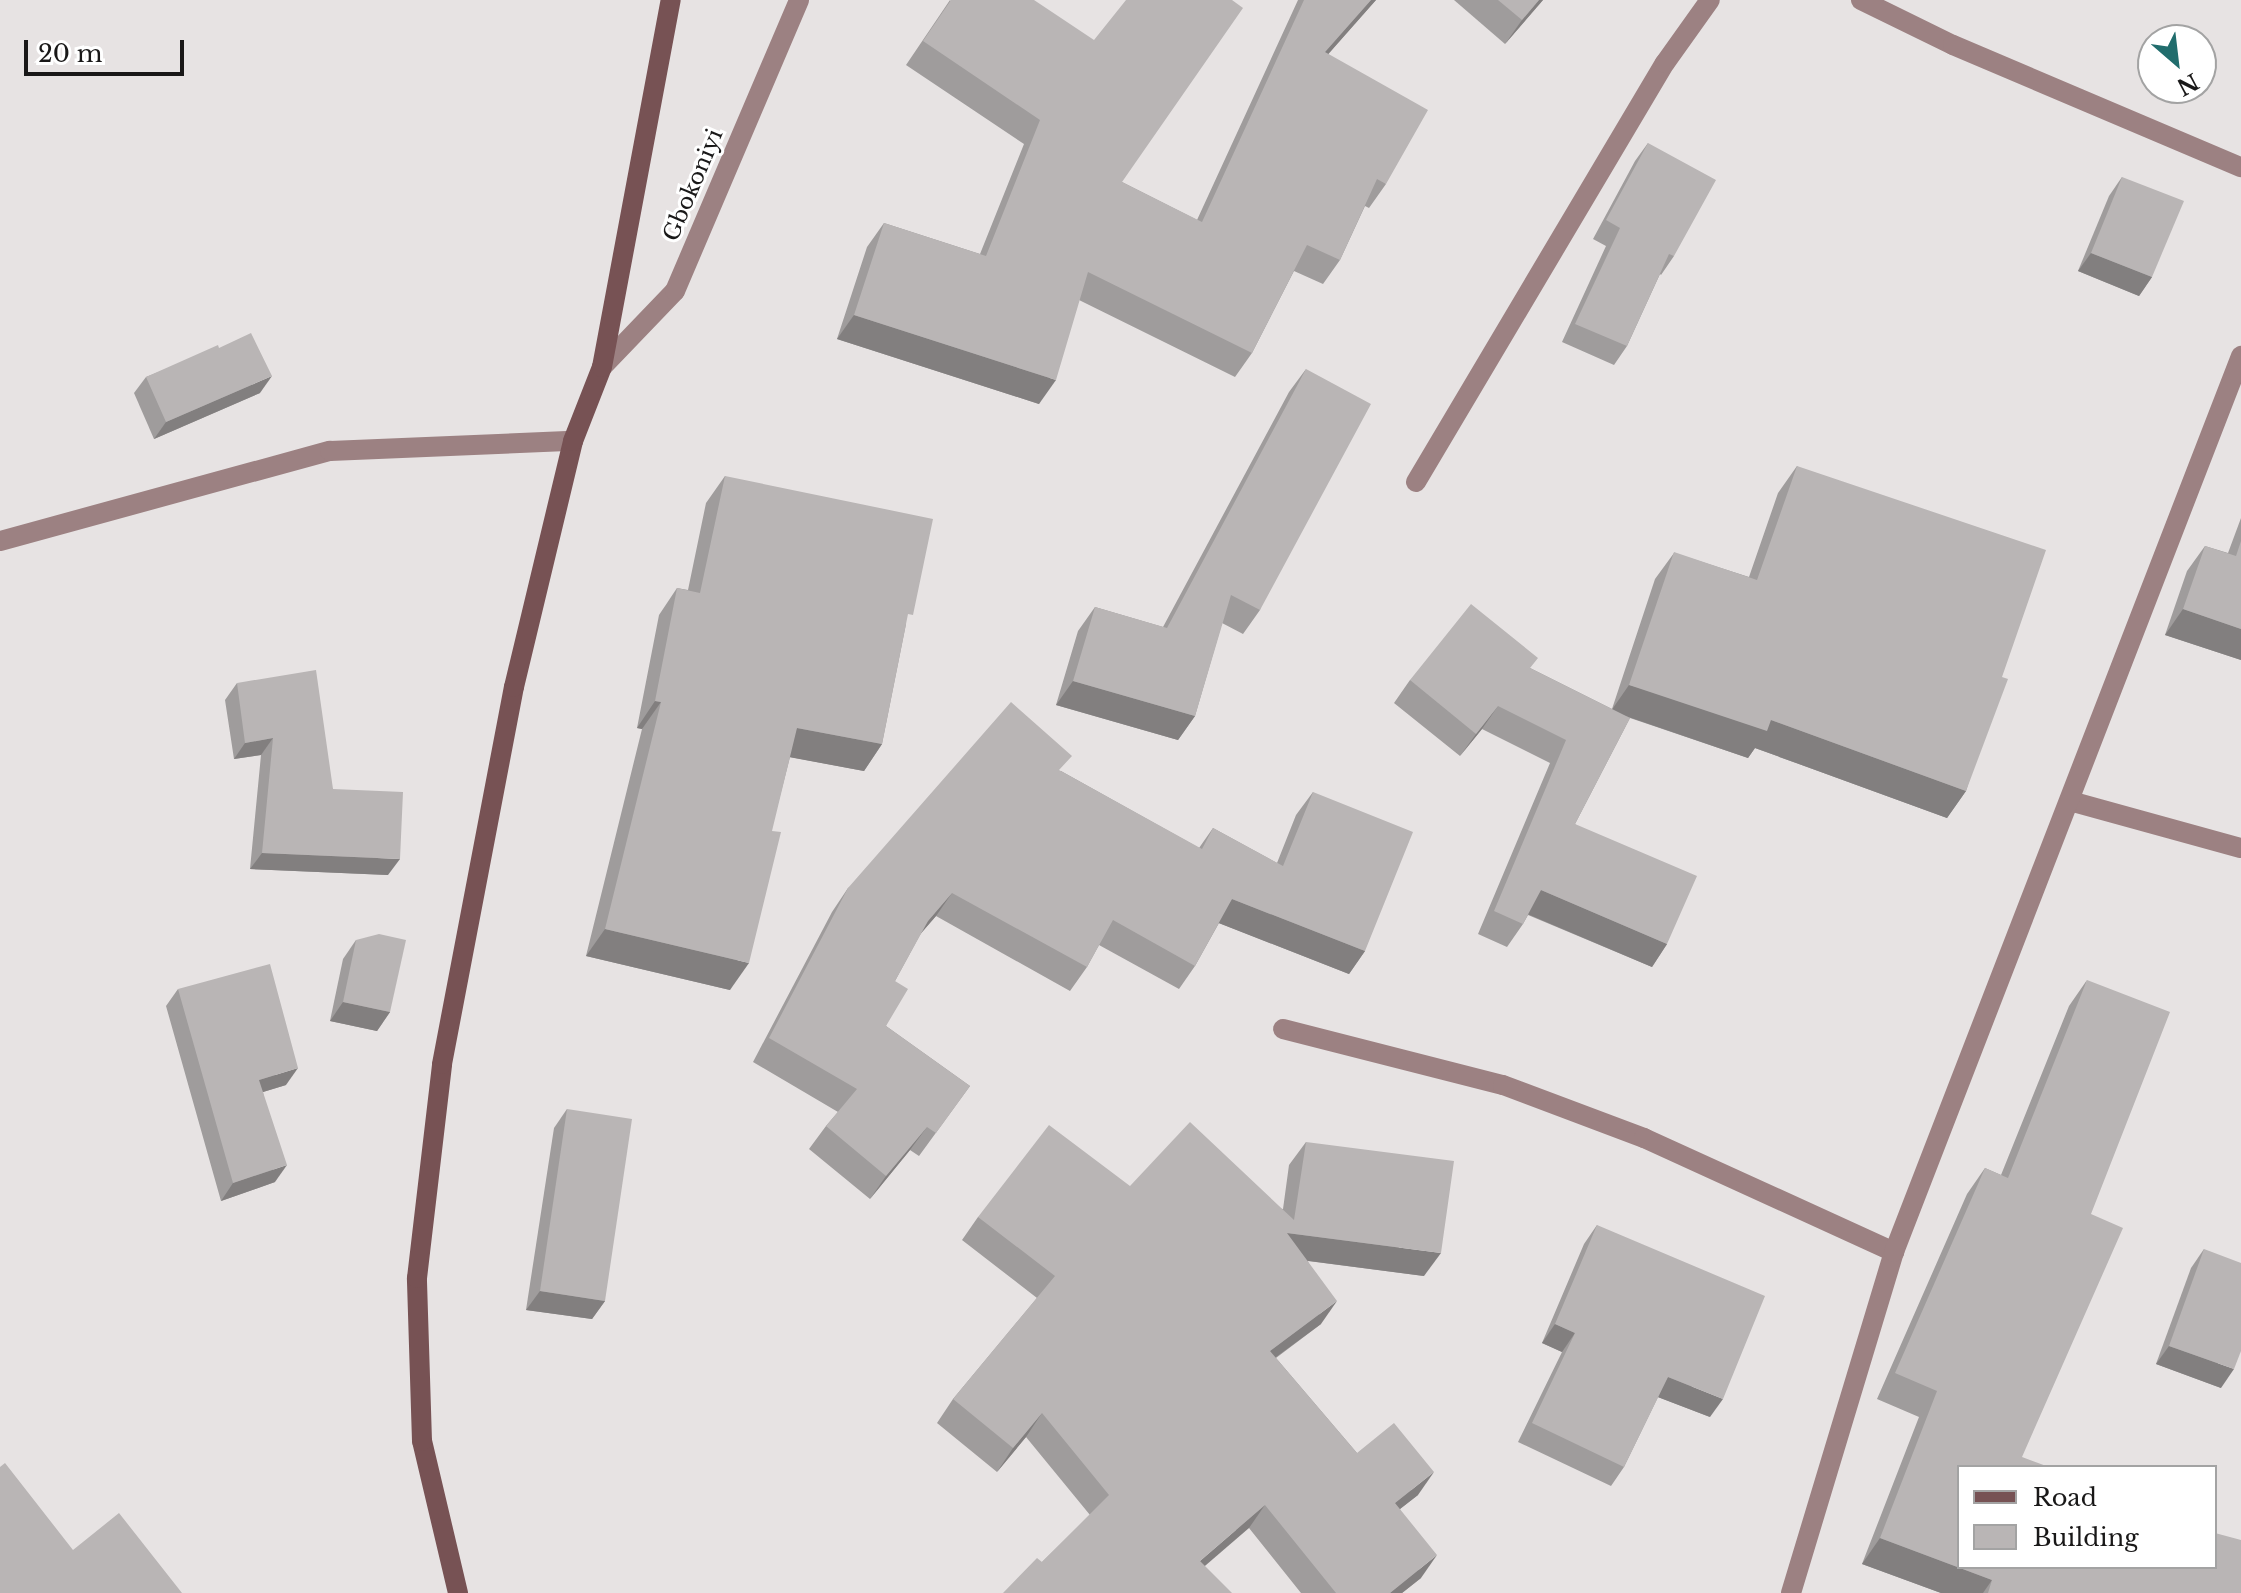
<!DOCTYPE html>
<style>
body{margin:0}
#map{position:relative;width:2241px;height:1593px;overflow:hidden;background:#e7e3e3;font-family:"Libre Baskerville",serif}
div>[style]{position:absolute}
[style*='--x']{left:calc(var(--x)*1px);top:calc(var(--y)*1px);width:calc(var(--w)*1px);rotate:calc(var(--a)*1deg)}
.street>*{height:20px;margin:-10px;padding:0 10px;transform-origin:10px;border-radius:10px;background:#9c8182}
.secondary>*{height:20px;margin:-10px;padding:0 10px;transform-origin:10px;border-radius:10px;background:#775254}
.wall>*{inset:0;background:#9f9c9c}
.shaded-wall>*{inset:0;background:#827f7f}
.building>*{inset:0;background:#b9b5b5}
span{translate:-50% -50%;white-space:nowrap;text-align:center;line-height:1.15;-webkit-text-stroke:6px #fff;paint-order:stroke}
.street-label{font-size:22px;color:#191818}
.legend{position:absolute;left:1957px;top:1465px;width:260px;height:104px;box-sizing:border-box;background:#fff;border:2px solid #a3a3a3;margin:0;padding:10px 14px;list-style:none;font-size:24px;color:#191818}
.legend li{display:flex;align-items:center;gap:16px;height:40px}
.legend b{width:40px;border:2px solid #a3a3a3}
.north{position:absolute;left:2137px;top:24px;width:80px;height:80px;box-sizing:border-box;background:#fff;border:2px solid #a3a3a3;border-radius:50%;rotate:152deg;font-size:22px;font-weight:700;line-height:32px;text-align:center;color:#191818}
.north::after{content:'';display:block;margin:auto;width:28px;height:36px;background:#216d6d;clip-path:polygon(50% 0,100% 100%,50% 72%,0 100%)}
.scale{position:absolute;left:24px;top:40px;width:160px;height:36px;box-sizing:border-box;border:4px solid #191818;border-top:0;padding-left:10px;font-size:24px;line-height:28px;white-space:nowrap;color:#191818;-webkit-text-stroke:6px #fff;paint-order:stroke}
</style>
<div id="map">
<div class="street">
<i style="--x:1861;--y:0;--w:102;--a:26.1"></i>
<i style="--x:1953;--y:45;--w:313;--a:23"></i>
<i style="--x:602;--y:367;--w:105;--a:-46.2"></i>
<i style="--x:675;--y:291;--w:316;--a:-66.9"></i>
<i style="--x:1416;--y:482;--w:487;--a:-59.3"></i>
<i style="--x:1665;--y:63;--w:77;--a:-54.5"></i>
<i style="--x:0;--y:541;--w:342;--a:-15.3"></i>
<i style="--x:330;--y:451;--w:243;--a:-2.4"></i>
<i style="--x:2070;--y:801;--w:177;--a:15.4"></i>
<i style="--x:1283;--y:1029;--w:227;--a:14.3"></i>
<i style="--x:1503;--y:1085;--w:151;--a:20.6"></i>
<i style="--x:1644;--y:1138;--w:275;--a:24.5"></i>
<i style="--x:1791;--y:1593;--w:356;--a:-73.2"></i>
<i style="--x:1894;--y:1252;--w:961;--a:-68.83"></i>
</div>
<div class="secondary">
<i style="--x:458;--y:1593;--w:156;--a:-103.3"></i>
<i style="--x:422;--y:1441;--w:163;--a:-91.8"></i>
<i style="--x:417;--y:1278;--w:215;--a:-83.3"></i>
<i style="--x:442;--y:1064;--w:384;--a:-79.2"></i>
<i style="--x:514;--y:687;--w:253;--a:-76.5"></i>
<i style="--x:573;--y:441;--w:79;--a:-68.6"></i>
<i style="--x:602;--y:367;--w:373;--a:-79.4"></i>
</div>
<div class="wall">
<i style="clip-path:polygon(950px 0,1122px 182px,1197px 220px,1298px 0,1376px 0,1328px 54px,1386px 184px,1369px 208px,1365px 206px,1340px 260px,1323px 284px,1294px 271px,1252px 353px,1235px 377px,1079px 300px,1039px 404px,837px 339px,867px 247px,884px 223px,980px 254px,1024px 144px,906px 65px)"></i>
<i style="clip-path:polygon(1454px 0,1543px 0,1505px 44px)"></i>
<i style="clip-path:polygon(1648px 143px,1674px 256px,1661px 275px,1660px 274px,1627px 346px,1614px 365px,1562px 342px,1606px 246px,1593px 239px,1635px 161px)"></i>
<i style="clip-path:polygon(2122px 177px,2152px 277px,2139px 296px,2078px 271px,2109px 196px)"></i>
<i style="clip-path:polygon(219px 348px,260px 393px,154px 439px,134px 393px,146px 377px)"></i>
<i style="clip-path:polygon(1306px 369px,1260px 610px,1243px 634px,1222px 623px,1195px 716px,1178px 740px,1056px 705px,1078px 631px,1095px 607px,1163px 627px,1289px 392px)"></i>
<i style="clip-path:polygon(1797px 466px,2002px 677px,1966px 791px,1947px 818px,1755px 748px,1748px 758px,1630px 718px,1575px 824px,1667px 944px,1652px 967px,1528px 915px,1523px 924px,1507px 947px,1478px 934px,1550px 763px,1482px 729px,1460px 756px,1394px 703px,1410px 680px,1530px 668px,1612px 709px,1655px 579px,1674px 553px,1749px 577px,1778px 493px)"></i>
<i style="clip-path:polygon(725px 476px,906px 624px,882px 744px,864px 771px,790px 757px,730px 990px,586px 956px,642px 729px,637px 728px,659px 615px,677px 588px,688px 590px,706px 503px)"></i>
<i style="clip-path:polygon(2241px 518px,2241px 660px,2165px 635px,2187px 571px,2205px 546px,2228px 553px)"></i>
<i style="clip-path:polygon(237px 683px,333px 789px,388px 875px,250px 869px,261px 755px,234px 759px,225px 700px)"></i>
<i style="clip-path:polygon(1061px 771px,1199px 848px,1213px 828px,1277px 863px,1296px 815px,1313px 792px,1365px 951px,1349px 974px,1219px 923px,1195px 966px,1179px 989px,1099px 945px,1087px 967px,1070px 991px,936px 916px,921px 933px,895px 981px,886px 1026px,970px 1086px,919px 1156px,910px 1150px,870px 1199px,809px 1149px,826px 1126px,838px 1112px,753px 1062px,832px 912px,848px 888px)"></i>
<i style="clip-path:polygon(356px 940px,390px 1012px,377px 1031px,330px 1021px,343px 959px)"></i>
<i style="clip-path:polygon(2087px 980px,1959px 1467px,2241px 1593px,1941px 1593px,1862px 1564px,1919px 1417px,1877px 1399px,1967px 1194px,1985px 1168px,2001px 1175px,2069px 1006px)"></i>
<i style="clip-path:polygon(178px 989px,286px 1085px,263px 1092px,275px 1182px,221px 1201px,166px 1006px)"></i>
<i style="clip-path:polygon(567px 1109px,605px 1301px,592px 1319px,526px 1310px,554px 1128px)"></i>
<i style="clip-path:polygon(1306px 1142px,1424px 1276px,1308px 1261px,1321px 1324px,1276px 1358px,1357px 1453px,1418px 1495px,1400px 1509px,1421px 1578px,1402px 1593px,1301px 1593px,1249px 1528px,1042px 1562px,1090px 1515px,1026px 1437px,997px 1472px,937px 1423px,953px 1399px,1037px 1298px,962px 1240px,978px 1217px,1130px 1186px,1283px 1209px,1289px 1165px)"></i>
<i style="clip-path:polygon(1597px 1225px,1710px 1417px,1658px 1397px,1624px 1467px,1611px 1486px,1518px 1442px,1562px 1352px,1542px 1343px,1584px 1244px)"></i>
<i style="clip-path:polygon(2204px 1249px,2221px 1388px,2156px 1364px,2191px 1268px)"></i>
</div>
<div class="shaded-wall">
<i style="clip-path:polygon(1371px 0,1376px 0,1309px 76px,1325px 52px)"></i>
<i style="clip-path:polygon(1539px 0,1543px 0,1505px 44px,1522px 20px)"></i>
<i style="clip-path:polygon(2091px 253px,2152px 277px,2139px 296px,2078px 271px)"></i>
<i style="clip-path:polygon(854px 315px,1056px 380px,1039px 404px,837px 339px)"></i>
<i style="clip-path:polygon(272px 376px,260px 393px,154px 439px,166px 422px)"></i>
<i style="clip-path:polygon(2183px 609px,2241px 629px,2241px 660px,2165px 635px)"></i>
<i style="clip-path:polygon(1073px 681px,1195px 716px,1178px 740px,1056px 705px)"></i>
<i style="clip-path:polygon(1629px 685px,1771px 720px,1966px 791px,1947px 818px,1755px 748px,1748px 758px,1611px 711px)"></i>
<i style="clip-path:polygon(655px 701px,661px 702px,642px 729px,637px 728px)"></i>
<i style="clip-path:polygon(1498px 706px,1482px 729px,1460px 756px,1476px 734px)"></i>
<i style="clip-path:polygon(797px 728px,882px 744px,864px 771px,778px 755px)"></i>
<i style="clip-path:polygon(273px 738px,261px 755px,234px 759px,245px 743px)"></i>
<i style="clip-path:polygon(262px 853px,400px 859px,388px 875px,250px 869px)"></i>
<i style="clip-path:polygon(1541px 890px,1667px 944px,1652px 967px,1525px 913px)"></i>
<i style="clip-path:polygon(952px 893px,936px 916px,911px 945px,928px 921px)"></i>
<i style="clip-path:polygon(1232px 899px,1365px 951px,1349px 974px,1216px 922px)"></i>
<i style="clip-path:polygon(605px 929px,749px 963px,730px 990px,586px 956px)"></i>
<i style="clip-path:polygon(343px 1002px,390px 1012px,377px 1031px,330px 1021px)"></i>
<i style="clip-path:polygon(298px 1068px,286px 1085px,247px 1097px,259px 1080px)"></i>
<i style="clip-path:polygon(927px 1127px,910px 1150px,870px 1199px,886px 1176px)"></i>
<i style="clip-path:polygon(287px 1165px,275px 1182px,221px 1201px,233px 1183px)"></i>
<i style="clip-path:polygon(1287px 1233px,1441px 1253px,1424px 1276px,1271px 1256px)"></i>
<i style="clip-path:polygon(540px 1291px,605px 1301px,592px 1319px,526px 1310px)"></i>
<i style="clip-path:polygon(1337px 1301px,1321px 1324px,1253px 1374px,1270px 1351px)"></i>
<i style="clip-path:polygon(1555px 1324px,1575px 1333px,1562px 1352px,1542px 1343px)"></i>
<i style="clip-path:polygon(2169px 1346px,2234px 1369px,2221px 1388px,2156px 1364px)"></i>
<i style="clip-path:polygon(1668px 1377px,1723px 1399px,1710px 1417px,1655px 1396px)"></i>
<i style="clip-path:polygon(1042px 1413px,1026px 1437px,997px 1472px,1013px 1448px)"></i>
<i style="clip-path:polygon(1434px 1472px,1418px 1495px,1378px 1526px,1395px 1503px)"></i>
<i style="clip-path:polygon(1265px 1505px,1249px 1528px,1184px 1584px,1200px 1561px)"></i>
<i style="clip-path:polygon(1880px 1538px,1992px 1580px,1983px 1593px,1941px 1593px,1862px 1564px)"></i>
<i style="clip-path:polygon(1437px 1555px,1421px 1578px,1402px 1593px,1390px 1593px)"></i>
</div>
<div class="building">
<i style="clip-path:polygon(951px 0,1034px 0,1094px 40px,1126px 0,1232px 0,1243px 8px,1122px 182px,1202px 222px,1304px 0,1371px 0,1325px 52px,1428px 110px,1386px 184px,1377px 179px,1340px 260px,1307px 245px,1252px 353px,1088px 272px,1056px 380px,854px 315px,884px 223px,986px 256px,1040px 120px,923px 41px)"></i>
<i style="clip-path:polygon(1498px 0,1539px 0,1522px 20px)"></i>
<i style="clip-path:polygon(1648px 143px,1716px 180px,1674px 256px,1669px 254px,1627px 346px,1575px 324px,1620px 228px,1606px 220px)"></i>
<i style="clip-path:polygon(2122px 177px,2184px 201px,2152px 277px,2091px 253px)"></i>
<i style="clip-path:polygon(251px 333px,272px 376px,166px 422px,146px 377px,218px 345px,219px 348px)"></i>
<i style="clip-path:polygon(1306px 369px,1371px 404px,1260px 610px,1231px 595px,1195px 716px,1073px 681px,1095px 607px,1167px 628px)"></i>
<i style="clip-path:polygon(1797px 466px,2046px 550px,2002px 677px,2008px 679px,1966px 791px,1771px 720px,1767px 731px,1629px 685px,1674px 552px,1757px 580px)"></i>
<i style="clip-path:polygon(725px 476px,933px 519px,913px 615px,908px 614px,882px 744px,797px 728px,772px 831px,781px 832px,749px 963px,605px 929px,661px 702px,655px 701px,677px 588px,700px 593px)"></i>
<i style="clip-path:polygon(2241px 541px,2241px 629px,2183px 609px,2205px 546px,2236px 556px)"></i>
<i style="clip-path:polygon(1471px 604px,1538px 658px,1530px 668px,1630px 718px,1575px 824px,1697px 876px,1667px 944px,1541px 890px,1523px 924px,1494px 911px,1566px 740px,1498px 706px,1476px 734px,1410px 680px)"></i>
<i style="clip-path:polygon(316px 670px,333px 789px,403px 792px,400px 859px,262px 853px,273px 738px,245px 743px,237px 683px)"></i>
<i style="clip-path:polygon(1011px 702px,1072px 756px,1059px 770px,1202px 849px,1213px 828px,1283px 866px,1313px 792px,1413px 832px,1365px 951px,1232px 899px,1195px 966px,1113px 920px,1087px 967px,952px 893px,928px 921px,895px 981px,908px 989px,886px 1026px,970px 1086px,936px 1133px,927px 1127px,886px 1176px,826px 1126px,857px 1089px,769px 1038px,848px 888px)"></i>
<i style="clip-path:polygon(379px 934px,406px 940px,390px 1012px,343px 1002px,356px 940px)"></i>
<i style="clip-path:polygon(270px 964px,298px 1068px,259px 1080px,287px 1165px,233px 1183px,178px 989px)"></i>
<i style="clip-path:polygon(2087px 980px,2170px 1012px,2091px 1214px,2123px 1228px,2022px 1457px,2049px 1467px,1959px 1467px,1959px 1567px,2215px 1567px,2215px 1533px,2241px 1540px,2241px 1593px,1988px 1593px,1992px 1580px,1880px 1538px,1937px 1391px,1895px 1373px,1985px 1168px,2008px 1178px)"></i>
<i style="clip-path:polygon(567px 1109px,632px 1119px,605px 1301px,540px 1291px)"></i>
<i style="clip-path:polygon(1190px 1122px,1294px 1220px,1306px 1142px,1454px 1161px,1441px 1253px,1287px 1233px,1337px 1301px,1270px 1351px,1357px 1453px,1394px 1423px,1434px 1472px,1395px 1503px,1437px 1555px,1390px 1593px,1336px 1593px,1265px 1505px,1200px 1561px,1232px 1593px,1003px 1593px,1037px 1558px,1042px 1562px,1109px 1495px,1042px 1413px,1013px 1448px,953px 1399px,1055px 1276px,978px 1217px,1049px 1125px,1130px 1186px)"></i>
<i style="clip-path:polygon(1597px 1225px,1765px 1296px,1723px 1399px,1668px 1377px,1624px 1467px,1532px 1423px,1575px 1333px,1555px 1324px)"></i>
<i style="clip-path:polygon(2204px 1249px,2241px 1263px,2241px 1351px,2234px 1369px,2169px 1346px)"></i>
<i style="clip-path:polygon(5px 1463px,73px 1550px,119px 1513px,182px 1593px,0 1593px,0 1467px)"></i>
</div>
<div class="street-label">
<span style="left:693px;top:185px;rotate:-67deg">Gbokoniyi</span>
</div>
<ul class="legend">
<li><b style="height:10px;background:#775254"></b>Road</li>
<li><b style="height:22px;background:#b9b5b5"></b>Building</li>
</ul>
<div class="north">N</div>
<div class="scale">20 m</div>
</div>
